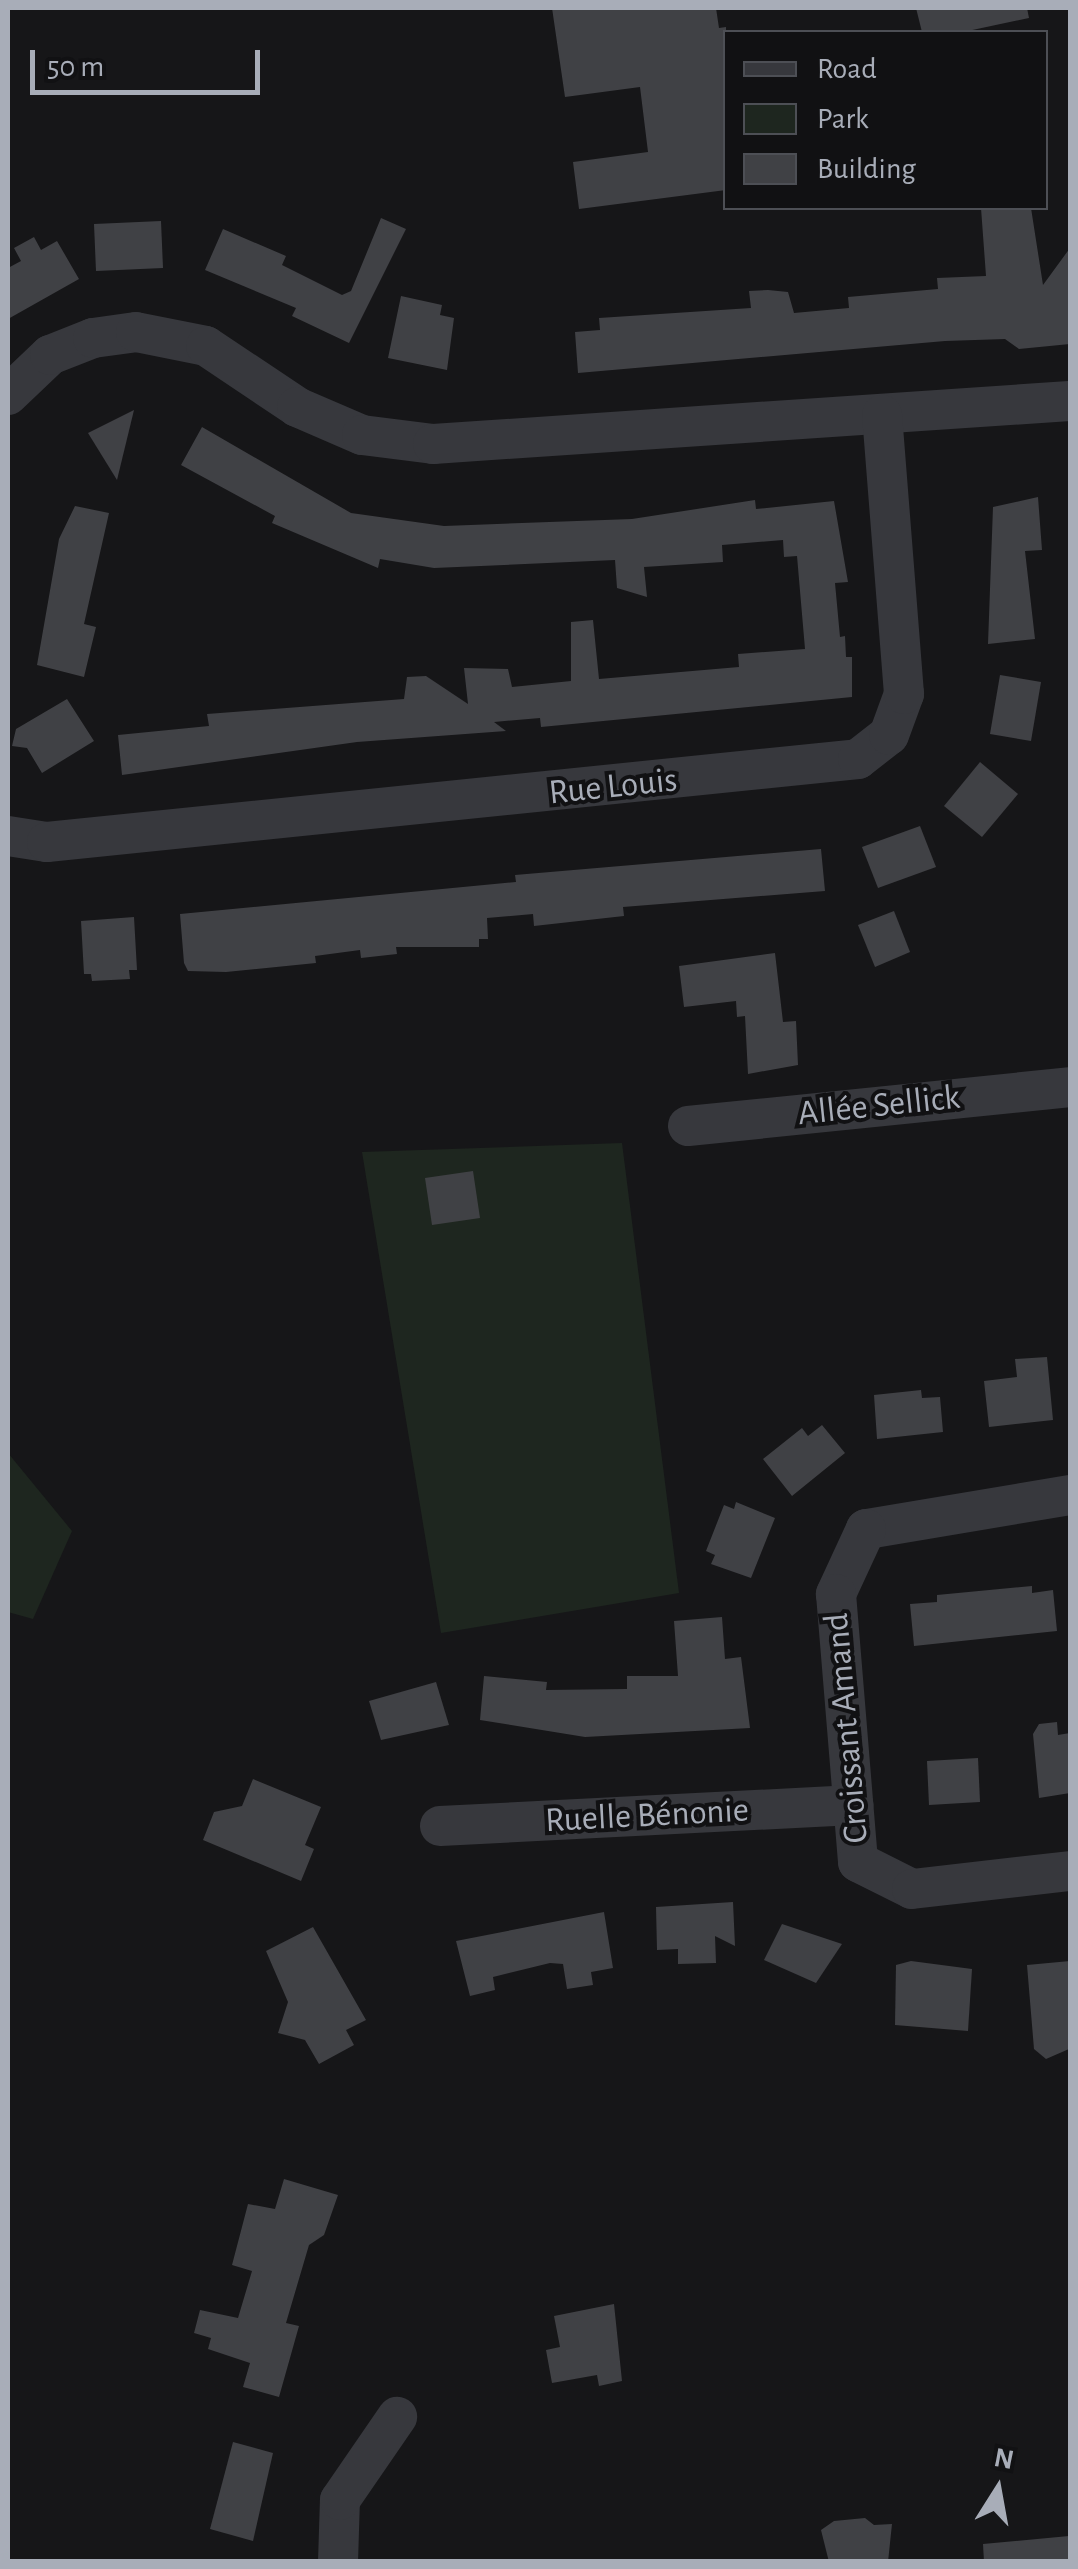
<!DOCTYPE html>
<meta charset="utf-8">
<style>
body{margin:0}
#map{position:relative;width:1078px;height:2569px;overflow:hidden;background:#161618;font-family:"Alegreya Sans",sans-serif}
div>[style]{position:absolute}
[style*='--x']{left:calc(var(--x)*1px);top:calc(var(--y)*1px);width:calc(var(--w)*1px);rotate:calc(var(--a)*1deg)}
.green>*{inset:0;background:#1e261f}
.building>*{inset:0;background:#404145}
.minor>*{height:40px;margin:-20px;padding:0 20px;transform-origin:20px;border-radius:20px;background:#37383d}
span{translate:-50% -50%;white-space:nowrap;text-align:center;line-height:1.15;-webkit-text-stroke:8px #111113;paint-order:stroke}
.street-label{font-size:35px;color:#a8adb8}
.frame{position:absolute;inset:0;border:10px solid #a8adb8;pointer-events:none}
.legend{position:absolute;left:723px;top:30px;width:325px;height:180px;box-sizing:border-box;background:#111113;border:2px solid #4d4f55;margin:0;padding:12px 18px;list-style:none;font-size:30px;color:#a8adb8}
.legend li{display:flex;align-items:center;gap:20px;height:50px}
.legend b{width:50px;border:2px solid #4d4f55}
.north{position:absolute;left:948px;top:2439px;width:100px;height:100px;-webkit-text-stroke:8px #111113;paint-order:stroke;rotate:11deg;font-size:28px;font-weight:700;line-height:40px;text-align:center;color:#a8adb8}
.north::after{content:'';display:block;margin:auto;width:35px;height:45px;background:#a8adb8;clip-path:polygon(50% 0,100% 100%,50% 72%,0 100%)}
.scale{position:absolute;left:30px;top:50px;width:230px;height:45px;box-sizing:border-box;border:5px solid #a8adb8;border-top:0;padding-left:12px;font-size:30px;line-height:35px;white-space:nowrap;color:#a8adb8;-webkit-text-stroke:8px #111113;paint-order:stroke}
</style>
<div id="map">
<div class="green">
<i style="clip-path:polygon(622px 1143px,679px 1593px,441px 1633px,362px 1152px)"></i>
<i style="clip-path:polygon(8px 1453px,72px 1531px,33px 1619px,8px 1612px)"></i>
</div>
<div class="building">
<i style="clip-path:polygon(552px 8px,716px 8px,719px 28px,726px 27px,726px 190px,579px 209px,573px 162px,648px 152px,640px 87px,565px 97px)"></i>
<i style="clip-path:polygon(916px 8px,1027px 8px,1029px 18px,963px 32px,922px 32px)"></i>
<i style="clip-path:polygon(981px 208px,1031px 208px,1043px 285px,1070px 248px,1070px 344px,1019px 349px,1005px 339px,945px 341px,578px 373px,575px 332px,600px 330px,599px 318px,751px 308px,749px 291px,768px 290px,788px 292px,794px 313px,849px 308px,848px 297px,938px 289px,937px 278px,986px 276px)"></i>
<i style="clip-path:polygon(381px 218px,406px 229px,349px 343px,292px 316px,296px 308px,205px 270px,223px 229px,286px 256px,282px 265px,342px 295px,351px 291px)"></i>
<i style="clip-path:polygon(161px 221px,163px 268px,96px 271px,94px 224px)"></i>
<i style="clip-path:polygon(34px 237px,41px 250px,57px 241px,79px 279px,8px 319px,8px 268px,21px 261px,14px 248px)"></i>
<i style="clip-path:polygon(401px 296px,442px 305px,440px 315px,454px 318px,447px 370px,388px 358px)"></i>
<i style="clip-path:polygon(134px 410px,117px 480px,88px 433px)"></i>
<i style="clip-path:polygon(202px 427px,351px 513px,444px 526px,632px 519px,755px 500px,756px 509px,834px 501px,848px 582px,835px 583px,840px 637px,845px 636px,846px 657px,852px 657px,852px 697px,541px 727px,540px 718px,494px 722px,506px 731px,357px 742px,122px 775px,118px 735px,209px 726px,207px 714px,404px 699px,407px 677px,426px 676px,468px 704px,464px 668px,508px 669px,512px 687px,571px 681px,571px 622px,593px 620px,599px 679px,739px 667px,738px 654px,805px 649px,797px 556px,784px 557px,783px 540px,722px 545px,723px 562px,644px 567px,647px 597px,617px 588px,615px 560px,434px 568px,380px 559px,378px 568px,272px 523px,275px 516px,181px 465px)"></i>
<i style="clip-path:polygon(1038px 497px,1042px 550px,1025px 551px,1035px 639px,988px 644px,993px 507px)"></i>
<i style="clip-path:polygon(75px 506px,109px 513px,84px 624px,96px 627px,84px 677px,37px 665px,59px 539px)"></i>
<i style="clip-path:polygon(1000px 675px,1041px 682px,1031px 741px,990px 734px)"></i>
<i style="clip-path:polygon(67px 699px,94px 741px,42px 773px,27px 748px,12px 746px,16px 729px)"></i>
<i style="clip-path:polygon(980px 762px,1018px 794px,982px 837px,944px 806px)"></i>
<i style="clip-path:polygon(920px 826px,936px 867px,878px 888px,862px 847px)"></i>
<i style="clip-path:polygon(821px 849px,825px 891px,623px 907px,624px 916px,534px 926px,533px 914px,487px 918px,488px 939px,479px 939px,479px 947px,396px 947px,397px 954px,361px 958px,360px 950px,315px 956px,316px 963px,226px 972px,188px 971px,184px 963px,180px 914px,516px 882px,515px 875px)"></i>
<i style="clip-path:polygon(894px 911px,910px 952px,875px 967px,858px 925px)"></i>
<i style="clip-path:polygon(134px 917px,137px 970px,129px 970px,130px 979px,92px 981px,91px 974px,84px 974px,81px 921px)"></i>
<i style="clip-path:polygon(775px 953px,783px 1022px,796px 1021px,798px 1065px,748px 1074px,745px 1016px,737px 1017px,736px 1001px,684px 1007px,679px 966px)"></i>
<i style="clip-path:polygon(473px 1171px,480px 1218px,432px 1225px,425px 1178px)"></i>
<i style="clip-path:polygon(1047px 1357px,1053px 1420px,989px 1427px,984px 1381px,1017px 1377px,1015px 1359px)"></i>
<i style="clip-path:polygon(921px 1390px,922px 1398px,940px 1397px,943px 1432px,877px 1439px,874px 1395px)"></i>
<i style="clip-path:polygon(822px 1425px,845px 1453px,792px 1496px,763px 1459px,802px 1428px,808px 1436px)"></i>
<i style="clip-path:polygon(736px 1502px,775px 1518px,751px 1578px,711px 1564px,715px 1555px,706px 1551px,724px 1505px,734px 1509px)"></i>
<i style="clip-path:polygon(1032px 1586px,1032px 1593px,1053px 1590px,1057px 1631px,914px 1646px,910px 1604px,937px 1602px,937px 1595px)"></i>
<i style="clip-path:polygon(722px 1617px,725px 1659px,741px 1657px,750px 1728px,585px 1737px,480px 1720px,484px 1676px,547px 1682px,546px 1690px,627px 1689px,627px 1676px,678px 1676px,674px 1621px)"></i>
<i style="clip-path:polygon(436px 1682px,449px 1725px,381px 1740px,369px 1701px)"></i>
<i style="clip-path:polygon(1057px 1722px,1058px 1735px,1070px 1733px,1070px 1793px,1039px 1798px,1033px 1734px,1039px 1724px)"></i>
<i style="clip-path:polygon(978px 1758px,980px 1802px,929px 1805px,927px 1761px)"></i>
<i style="clip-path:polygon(253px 1779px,321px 1807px,305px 1845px,314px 1849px,301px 1881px,203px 1840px,214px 1812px,242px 1806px)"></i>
<i style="clip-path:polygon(733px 1902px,735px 1946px,715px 1936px,716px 1963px,678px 1964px,678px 1949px,657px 1950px,656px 1907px)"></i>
<i style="clip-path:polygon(604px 1912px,613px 1968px,591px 1972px,593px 1985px,567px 1989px,563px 1964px,550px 1963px,493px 1977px,495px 1990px,470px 1996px,456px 1941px)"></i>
<i style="clip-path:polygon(782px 1924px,842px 1944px,816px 1983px,764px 1960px)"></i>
<i style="clip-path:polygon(313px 1927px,366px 2020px,346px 2030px,354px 2045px,319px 2064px,305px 2040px,278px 2033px,288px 2002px,266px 1951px)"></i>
<i style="clip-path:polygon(911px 1961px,972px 1969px,968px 2031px,895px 2025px,896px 1965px)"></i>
<i style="clip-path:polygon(1070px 1961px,1069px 2049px,1046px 2059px,1034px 2049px,1027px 1965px)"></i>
<i style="clip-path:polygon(284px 2179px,338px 2195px,324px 2235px,309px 2245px,286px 2323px,299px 2326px,279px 2397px,243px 2387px,250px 2363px,208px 2349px,211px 2338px,194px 2333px,200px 2310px,238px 2318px,252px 2271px,232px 2265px,248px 2204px,275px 2209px)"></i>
<i style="clip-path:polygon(614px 2304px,622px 2381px,599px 2386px,597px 2375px,552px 2383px,546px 2350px,560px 2347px,554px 2316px)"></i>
<i style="clip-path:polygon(233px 2442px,273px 2453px,253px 2541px,210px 2529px)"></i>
<i style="clip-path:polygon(865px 2518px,874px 2525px,892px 2524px,888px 2562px,829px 2562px,821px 2530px,834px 2521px)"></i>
<i style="clip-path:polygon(1069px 2536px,1070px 2562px,984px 2562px,983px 2544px)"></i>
</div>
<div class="minor">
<i style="--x:8;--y:395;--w:58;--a:-43.6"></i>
<i style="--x:50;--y:355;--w:46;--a:-21.6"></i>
<i style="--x:93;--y:338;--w:43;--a:-7.9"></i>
<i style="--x:136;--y:332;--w:71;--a:11.3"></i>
<i style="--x:206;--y:346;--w:110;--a:33.8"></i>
<i style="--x:297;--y:407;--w:71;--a:23.3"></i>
<i style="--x:362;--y:435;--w:72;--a:7.2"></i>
<i style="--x:433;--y:444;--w:638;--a:-3.86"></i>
<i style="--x:8;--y:836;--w:39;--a:9"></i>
<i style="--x:47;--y:842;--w:815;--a:-5.84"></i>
<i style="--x:858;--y:759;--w:39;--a:-38"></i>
<i style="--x:889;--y:735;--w:44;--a:-69.9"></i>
<i style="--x:904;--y:694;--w:280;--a:-94.5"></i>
<i style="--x:688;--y:1126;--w:384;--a:-5.8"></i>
<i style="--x:1070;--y:1495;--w:207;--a:170.5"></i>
<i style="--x:866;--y:1529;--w:72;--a:114.8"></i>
<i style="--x:836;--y:1594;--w:269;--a:85.3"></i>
<i style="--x:858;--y:1862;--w:60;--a:26.6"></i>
<i style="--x:912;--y:1889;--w:159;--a:-6.5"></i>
<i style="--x:440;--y:1826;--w:414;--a:-2.9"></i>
<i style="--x:338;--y:2562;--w:62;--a:-88.2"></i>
<i style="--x:340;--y:2500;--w:101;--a:-55.5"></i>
</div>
<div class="street-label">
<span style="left:613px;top:787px;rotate:-6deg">Rue Louis</span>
<span style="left:879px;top:1106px;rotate:-6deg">Allée Sellick</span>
<span style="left:847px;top:1728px;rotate:-95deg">Croissant Amand</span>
<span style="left:647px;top:1816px;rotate:-3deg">Ruelle Bénonie</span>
</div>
<div class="frame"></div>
<ul class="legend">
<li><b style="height:12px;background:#37383d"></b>Road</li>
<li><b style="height:28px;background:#1e261f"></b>Park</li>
<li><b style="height:28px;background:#404145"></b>Building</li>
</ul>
<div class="north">N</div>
<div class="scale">50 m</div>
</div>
